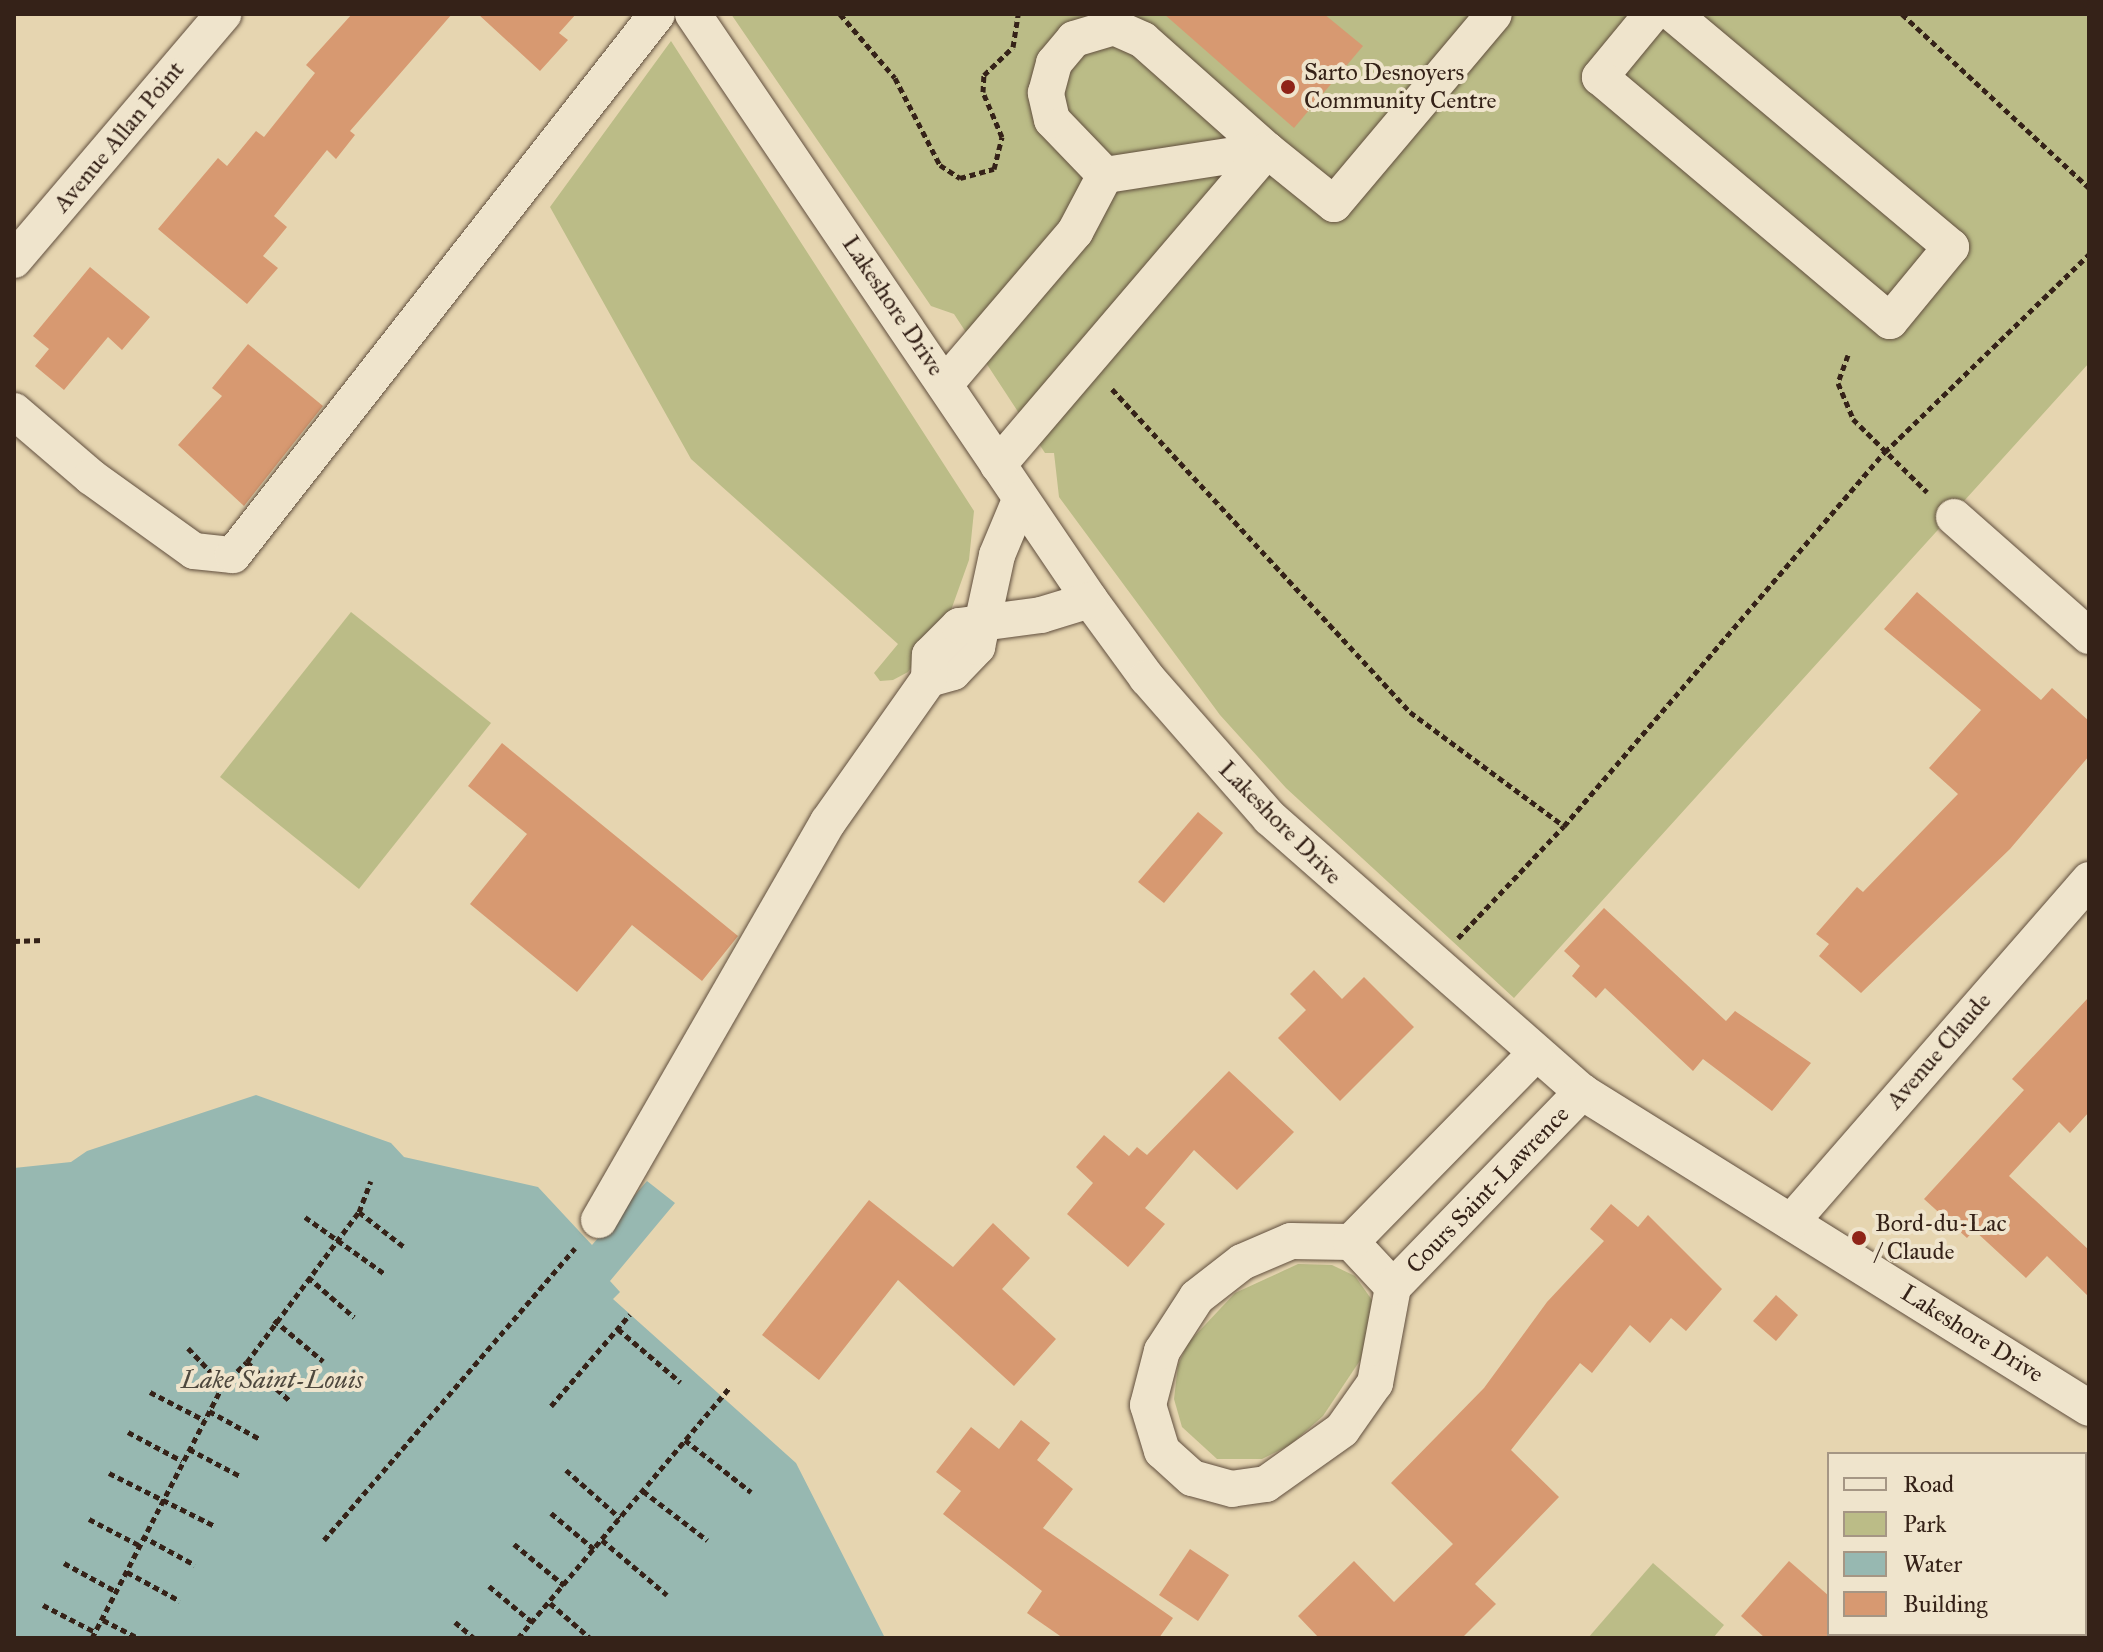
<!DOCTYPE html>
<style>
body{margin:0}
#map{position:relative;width:2103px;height:1652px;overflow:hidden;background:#e6d5b0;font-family:"IM FELL Great Primer",serif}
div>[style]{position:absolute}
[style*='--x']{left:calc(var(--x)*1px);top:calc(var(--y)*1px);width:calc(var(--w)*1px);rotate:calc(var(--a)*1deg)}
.green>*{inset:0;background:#bbbc87}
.water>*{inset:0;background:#97b8b1}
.building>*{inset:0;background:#d79971}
.path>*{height:5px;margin-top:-2.5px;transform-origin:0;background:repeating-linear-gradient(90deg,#352218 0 6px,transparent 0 10px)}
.roads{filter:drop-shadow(0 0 2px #614f3e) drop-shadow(0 0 2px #614f3e)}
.minor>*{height:36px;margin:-18px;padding:0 18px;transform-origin:18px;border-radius:18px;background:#efe4cc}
.dots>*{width:22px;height:22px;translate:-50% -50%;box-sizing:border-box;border:4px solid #efe4cc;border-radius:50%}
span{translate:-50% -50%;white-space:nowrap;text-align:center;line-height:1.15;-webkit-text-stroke:8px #efe4cc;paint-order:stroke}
.poi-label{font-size:24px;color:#352218}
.left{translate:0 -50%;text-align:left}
.street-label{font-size:24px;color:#352218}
.water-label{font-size:26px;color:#4e483e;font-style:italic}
.frame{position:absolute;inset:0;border:16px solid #352218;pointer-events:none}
.legend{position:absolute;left:1827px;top:1452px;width:260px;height:184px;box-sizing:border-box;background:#efe4cc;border:2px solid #a59684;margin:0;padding:10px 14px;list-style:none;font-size:24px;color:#352218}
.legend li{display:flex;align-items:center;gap:16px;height:40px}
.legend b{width:40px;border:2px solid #a59684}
</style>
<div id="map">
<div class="green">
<i style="clip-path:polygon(731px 14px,2089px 14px,2089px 363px,1514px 998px,1286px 788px,1220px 715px,1059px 497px,1054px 453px,1045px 453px,954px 314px,931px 306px)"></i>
<i style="clip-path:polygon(671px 41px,974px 511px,969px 560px,950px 613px,908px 672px,893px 680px,880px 681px,874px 673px,898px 644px,691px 459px,550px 207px)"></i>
<i style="clip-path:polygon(351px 612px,491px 723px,359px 889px,220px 777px)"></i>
<i style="clip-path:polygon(1298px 1264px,1332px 1265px,1355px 1276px,1372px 1300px,1361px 1359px,1323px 1416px,1290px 1445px,1262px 1459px,1217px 1459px,1182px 1427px,1174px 1399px,1178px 1365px,1188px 1343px,1235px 1293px)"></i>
<i style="clip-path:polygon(1653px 1563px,1724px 1625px,1713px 1638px,1588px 1638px)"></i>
</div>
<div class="water">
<i style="clip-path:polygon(256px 1095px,391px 1143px,404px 1157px,538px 1187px,592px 1245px,647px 1181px,675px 1203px,610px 1281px,620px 1292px,613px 1299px,796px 1463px,885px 1638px,14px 1638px,14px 1168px,71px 1162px,87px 1151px)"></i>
</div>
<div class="building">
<i style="clip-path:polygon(352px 14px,452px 14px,350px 131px,355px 135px,336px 159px,327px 150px,274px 216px,287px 227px,263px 256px,278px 268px,247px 304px,158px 229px,218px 158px,227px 166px,256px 131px,264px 137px,315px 73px,306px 65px)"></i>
<i style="clip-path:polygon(478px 14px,576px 14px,559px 33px,568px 40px,540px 71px)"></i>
<i style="clip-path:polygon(1164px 14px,1324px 14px,1363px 46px,1294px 128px)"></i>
<i style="clip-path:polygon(90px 267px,150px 317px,122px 350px,108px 337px,64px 390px,35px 366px,49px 349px,33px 336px)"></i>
<i style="clip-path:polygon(248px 344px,323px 406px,244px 506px,178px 445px,222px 396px,212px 388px)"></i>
<i style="clip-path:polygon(1917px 592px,2041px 700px,2052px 688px,2089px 721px,2089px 756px,2010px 849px,1861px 993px,1819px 956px,1829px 944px,1816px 934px,1857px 887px,1863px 892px,1958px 794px,1929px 768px,1981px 710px,1884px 629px)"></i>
<i style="clip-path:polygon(502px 743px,738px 936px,702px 981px,632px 925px,577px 992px,470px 904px,527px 834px,468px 786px)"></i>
<i style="clip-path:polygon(1198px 812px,1223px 833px,1164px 903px,1138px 882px)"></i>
<i style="clip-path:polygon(1604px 908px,1726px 1021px,1735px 1011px,1811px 1063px,1772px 1111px,1703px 1059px,1693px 1071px,1605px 988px,1596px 998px,1572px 976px,1580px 966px,1564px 951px)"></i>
<i style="clip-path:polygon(1314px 970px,1342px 999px,1364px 977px,1414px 1027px,1340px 1101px,1278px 1038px,1306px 1010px,1290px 994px)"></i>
<i style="clip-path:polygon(2089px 997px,2089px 1112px,2070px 1133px,2059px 1122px,2009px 1176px,2089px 1250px,2089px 1297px,2047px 1256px,2026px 1278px,1974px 1230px,1967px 1238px,1924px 1199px,2024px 1090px,2012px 1079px)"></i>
<i style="clip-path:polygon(1229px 1071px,1294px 1132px,1237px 1190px,1194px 1150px,1145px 1208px,1165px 1224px,1128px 1267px,1067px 1214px,1093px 1183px,1076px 1167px,1104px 1135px,1129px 1156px,1137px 1147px,1147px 1155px)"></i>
<i style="clip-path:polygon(869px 1200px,953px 1267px,993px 1223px,1030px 1258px,1002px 1289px,1056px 1339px,1014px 1386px,898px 1280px,819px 1380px,762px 1335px)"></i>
<i style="clip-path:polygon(1611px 1204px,1638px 1227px,1648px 1215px,1722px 1289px,1686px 1331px,1671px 1318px,1650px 1343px,1630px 1325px,1592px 1373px,1580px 1363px,1511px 1450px,1559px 1497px,1475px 1584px,1496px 1604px,1462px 1638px,1319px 1638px,1298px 1616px,1354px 1561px,1394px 1602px,1453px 1544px,1391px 1483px,1484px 1388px,1547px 1302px,1604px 1241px,1590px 1229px)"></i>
<i style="clip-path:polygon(1776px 1295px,1798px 1315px,1776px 1341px,1753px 1321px)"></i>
<i style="clip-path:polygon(1021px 1420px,1050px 1443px,1037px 1460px,1073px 1489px,1043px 1528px,1173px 1618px,1159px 1638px,1063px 1638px,1027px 1613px,1042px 1591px,943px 1514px,961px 1491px,936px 1472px,971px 1427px,999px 1449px)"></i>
<i style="clip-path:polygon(1190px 1549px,1229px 1575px,1198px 1621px,1159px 1595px)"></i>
<i style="clip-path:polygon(1789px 1561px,1829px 1596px,1829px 1638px,1765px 1638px,1741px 1616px)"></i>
</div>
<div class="path">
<i style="--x:840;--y:14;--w:84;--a:49.3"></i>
<i style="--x:895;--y:78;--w:98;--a:62.7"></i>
<i style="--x:940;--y:165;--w:24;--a:33"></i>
<i style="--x:960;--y:178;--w:35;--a:-15"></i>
<i style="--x:994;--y:169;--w:33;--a:-76"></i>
<i style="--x:1002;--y:137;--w:49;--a:-112.9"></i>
<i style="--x:983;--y:92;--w:17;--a:-87"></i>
<i style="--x:984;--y:75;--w:40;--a:-44"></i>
<i style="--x:1013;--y:47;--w:33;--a:-81"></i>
<i style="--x:1902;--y:14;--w:255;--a:42.9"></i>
<i style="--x:1848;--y:355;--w:30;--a:110"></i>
<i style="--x:1838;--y:383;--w:39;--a:67"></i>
<i style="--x:1853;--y:419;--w:104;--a:44.6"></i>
<i style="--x:1112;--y:389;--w:439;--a:47.3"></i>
<i style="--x:1410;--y:712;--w:192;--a:36.5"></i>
<i style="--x:1458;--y:938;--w:154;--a:-46.6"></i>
<i style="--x:1564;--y:826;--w:493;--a:-49.4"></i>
<i style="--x:1885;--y:452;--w:284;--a:-44.1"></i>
<i style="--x:14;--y:941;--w:29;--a:-2"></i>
<i style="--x:359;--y:1212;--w:56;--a:37.7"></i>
<i style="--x:305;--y:1217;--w:98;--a:35.5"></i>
<i style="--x:308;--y:1277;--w:61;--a:41"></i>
<i style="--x:274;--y:1320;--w:64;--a:39.9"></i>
<i style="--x:618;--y:1329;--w:82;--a:40.5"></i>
<i style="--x:188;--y:1348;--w:51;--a:46.6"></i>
<i style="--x:247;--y:1362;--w:58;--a:42.2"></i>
<i style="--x:150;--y:1392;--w:61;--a:27.4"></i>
<i style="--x:551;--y:1406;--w:121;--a:-49.3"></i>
<i style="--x:209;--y:1411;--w:58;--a:28.8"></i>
<i style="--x:128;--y:1432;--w:61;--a:28.2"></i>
<i style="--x:685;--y:1440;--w:84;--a:38.2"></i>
<i style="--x:189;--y:1449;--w:58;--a:27.9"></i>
<i style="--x:566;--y:1470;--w:72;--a:41.6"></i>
<i style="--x:109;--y:1473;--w:119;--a:26.6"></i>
<i style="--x:643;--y:1491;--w:81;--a:37.4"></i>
<i style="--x:551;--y:1513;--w:56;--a:39.9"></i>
<i style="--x:89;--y:1519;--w:56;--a:27.5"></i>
<i style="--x:142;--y:1536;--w:60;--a:28.7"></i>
<i style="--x:324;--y:1540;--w:385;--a:-49.3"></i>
<i style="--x:602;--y:1540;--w:85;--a:40.2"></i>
<i style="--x:514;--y:1544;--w:65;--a:39.4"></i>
<i style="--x:64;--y:1563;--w:60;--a:28.7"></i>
<i style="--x:127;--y:1572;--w:60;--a:28.7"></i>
<i style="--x:489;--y:1586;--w:56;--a:39.9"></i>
<i style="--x:550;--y:1603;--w:53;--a:41.2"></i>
<i style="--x:43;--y:1605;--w:59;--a:27.4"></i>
<i style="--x:103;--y:1620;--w:39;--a:27"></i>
<i style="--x:455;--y:1622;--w:25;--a:40"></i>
<i style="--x:92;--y:1638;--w:285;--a:-62.6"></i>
<i style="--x:223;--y:1385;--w:33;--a:-44"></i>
<i style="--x:247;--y:1362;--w:187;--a:-53.3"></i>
<i style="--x:359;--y:1212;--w:33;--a:-69"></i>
<i style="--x:518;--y:1638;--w:329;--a:-49.8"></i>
</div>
<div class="roads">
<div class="minor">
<i style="--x:693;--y:14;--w:708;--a:55.88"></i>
<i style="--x:1090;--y:600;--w:97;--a:53.8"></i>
<i style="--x:1147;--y:678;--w:186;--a:48.7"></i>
<i style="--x:1270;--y:818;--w:415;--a:41.3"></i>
<i style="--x:1582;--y:1092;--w:597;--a:31.93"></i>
<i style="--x:1652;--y:14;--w:82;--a:129.5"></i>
<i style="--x:1600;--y:77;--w:379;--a:40.1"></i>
<i style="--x:1890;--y:321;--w:96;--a:-50.5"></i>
<i style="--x:1951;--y:247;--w:363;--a:-140"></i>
<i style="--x:1114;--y:27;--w:32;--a:24"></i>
<i style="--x:1143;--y:40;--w:166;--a:41.6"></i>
<i style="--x:1267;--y:150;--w:164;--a:171.2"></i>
<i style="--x:1105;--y:175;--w:76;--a:-133.9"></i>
<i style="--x:1052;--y:120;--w:28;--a:-103"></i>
<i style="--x:1046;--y:93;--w:31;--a:-75"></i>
<i style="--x:1054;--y:63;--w:31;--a:-50"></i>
<i style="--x:1074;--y:39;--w:42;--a:-16.7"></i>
<i style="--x:14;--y:260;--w:323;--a:-49.6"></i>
<i style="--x:946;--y:383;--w:199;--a:-49.5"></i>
<i style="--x:1075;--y:232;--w:64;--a:-62.2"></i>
<i style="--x:14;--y:411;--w:101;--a:40.6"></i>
<i style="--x:91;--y:477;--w:127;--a:35.7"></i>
<i style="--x:194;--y:551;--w:39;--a:6"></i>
<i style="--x:233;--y:555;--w:687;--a:-51.91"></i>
<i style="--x:998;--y:465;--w:414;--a:-49.5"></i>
<i style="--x:1267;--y:150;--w:86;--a:38.9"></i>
<i style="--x:1334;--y:204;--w:248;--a:-49.9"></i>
<i style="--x:1954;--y:517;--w:180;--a:41.4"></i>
<i style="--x:929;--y:679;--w:25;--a:-16"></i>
<i style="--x:953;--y:672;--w:35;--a:-46"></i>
<i style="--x:977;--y:647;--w:94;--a:-77.7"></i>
<i style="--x:997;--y:555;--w:60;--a:-67.3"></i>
<i style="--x:599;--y:1220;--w:459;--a:-60.1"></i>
<i style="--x:828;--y:822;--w:175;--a:-54.8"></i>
<i style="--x:929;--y:679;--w:24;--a:-88"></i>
<i style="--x:930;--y:655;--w:41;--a:-45"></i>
<i style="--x:959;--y:626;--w:83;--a:-7.6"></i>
<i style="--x:1041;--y:615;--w:51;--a:-17"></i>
<i style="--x:1791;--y:1222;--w:454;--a:-48.9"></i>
<i style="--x:1291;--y:1241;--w:60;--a:1"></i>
<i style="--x:1351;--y:1242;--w:62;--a:47"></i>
<i style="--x:1393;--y:1287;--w:98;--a:100.6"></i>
<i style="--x:1375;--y:1383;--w:57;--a:125.1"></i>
<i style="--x:1342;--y:1430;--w:93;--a:144.6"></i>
<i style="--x:1266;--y:1484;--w:34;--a:172"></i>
<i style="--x:1232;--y:1489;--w:41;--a:-164.6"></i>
<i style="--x:1192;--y:1478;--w:40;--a:-138"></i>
<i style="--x:1162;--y:1451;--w:48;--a:-106.9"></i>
<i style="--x:1148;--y:1405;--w:56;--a:-75.5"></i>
<i style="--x:1162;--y:1351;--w:64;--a:-57.1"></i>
<i style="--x:1197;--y:1297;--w:57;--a:-37.9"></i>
<i style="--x:1242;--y:1262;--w:53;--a:-23.2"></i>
<i style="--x:1351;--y:1242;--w:263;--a:-45.6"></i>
<i style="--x:1393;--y:1287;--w:272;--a:-45.9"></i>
</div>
</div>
<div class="dots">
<i style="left:1288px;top:87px;background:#8f2418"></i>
<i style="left:1859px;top:1238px;background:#8f2418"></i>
</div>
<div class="poi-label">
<span class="left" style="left:1304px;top:87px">Sarto Desnoyers<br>Community Centre</span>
<span class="left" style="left:1875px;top:1238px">Bord-du-Lac<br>/ Claude</span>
</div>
<div class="street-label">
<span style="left:119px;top:137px;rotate:-50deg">Avenue Allan Point</span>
<span style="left:893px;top:306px;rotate:56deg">Lakeshore Drive</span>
<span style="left:1280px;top:823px;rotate:45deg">Lakeshore Drive</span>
<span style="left:1939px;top:1051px;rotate:-49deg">Avenue Claude</span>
<span style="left:1488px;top:1190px;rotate:-46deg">Cours Saint-Lawrence</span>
<span style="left:1972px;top:1334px;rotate:32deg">Lakeshore Drive</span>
</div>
<div class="water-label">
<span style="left:272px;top:1380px">Lake Saint-Louis</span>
</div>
<div class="frame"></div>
<ul class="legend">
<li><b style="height:10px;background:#efe4cc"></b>Road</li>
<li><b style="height:22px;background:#bbbc87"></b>Park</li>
<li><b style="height:22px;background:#97b8b1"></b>Water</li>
<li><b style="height:22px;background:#d79971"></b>Building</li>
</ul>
</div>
